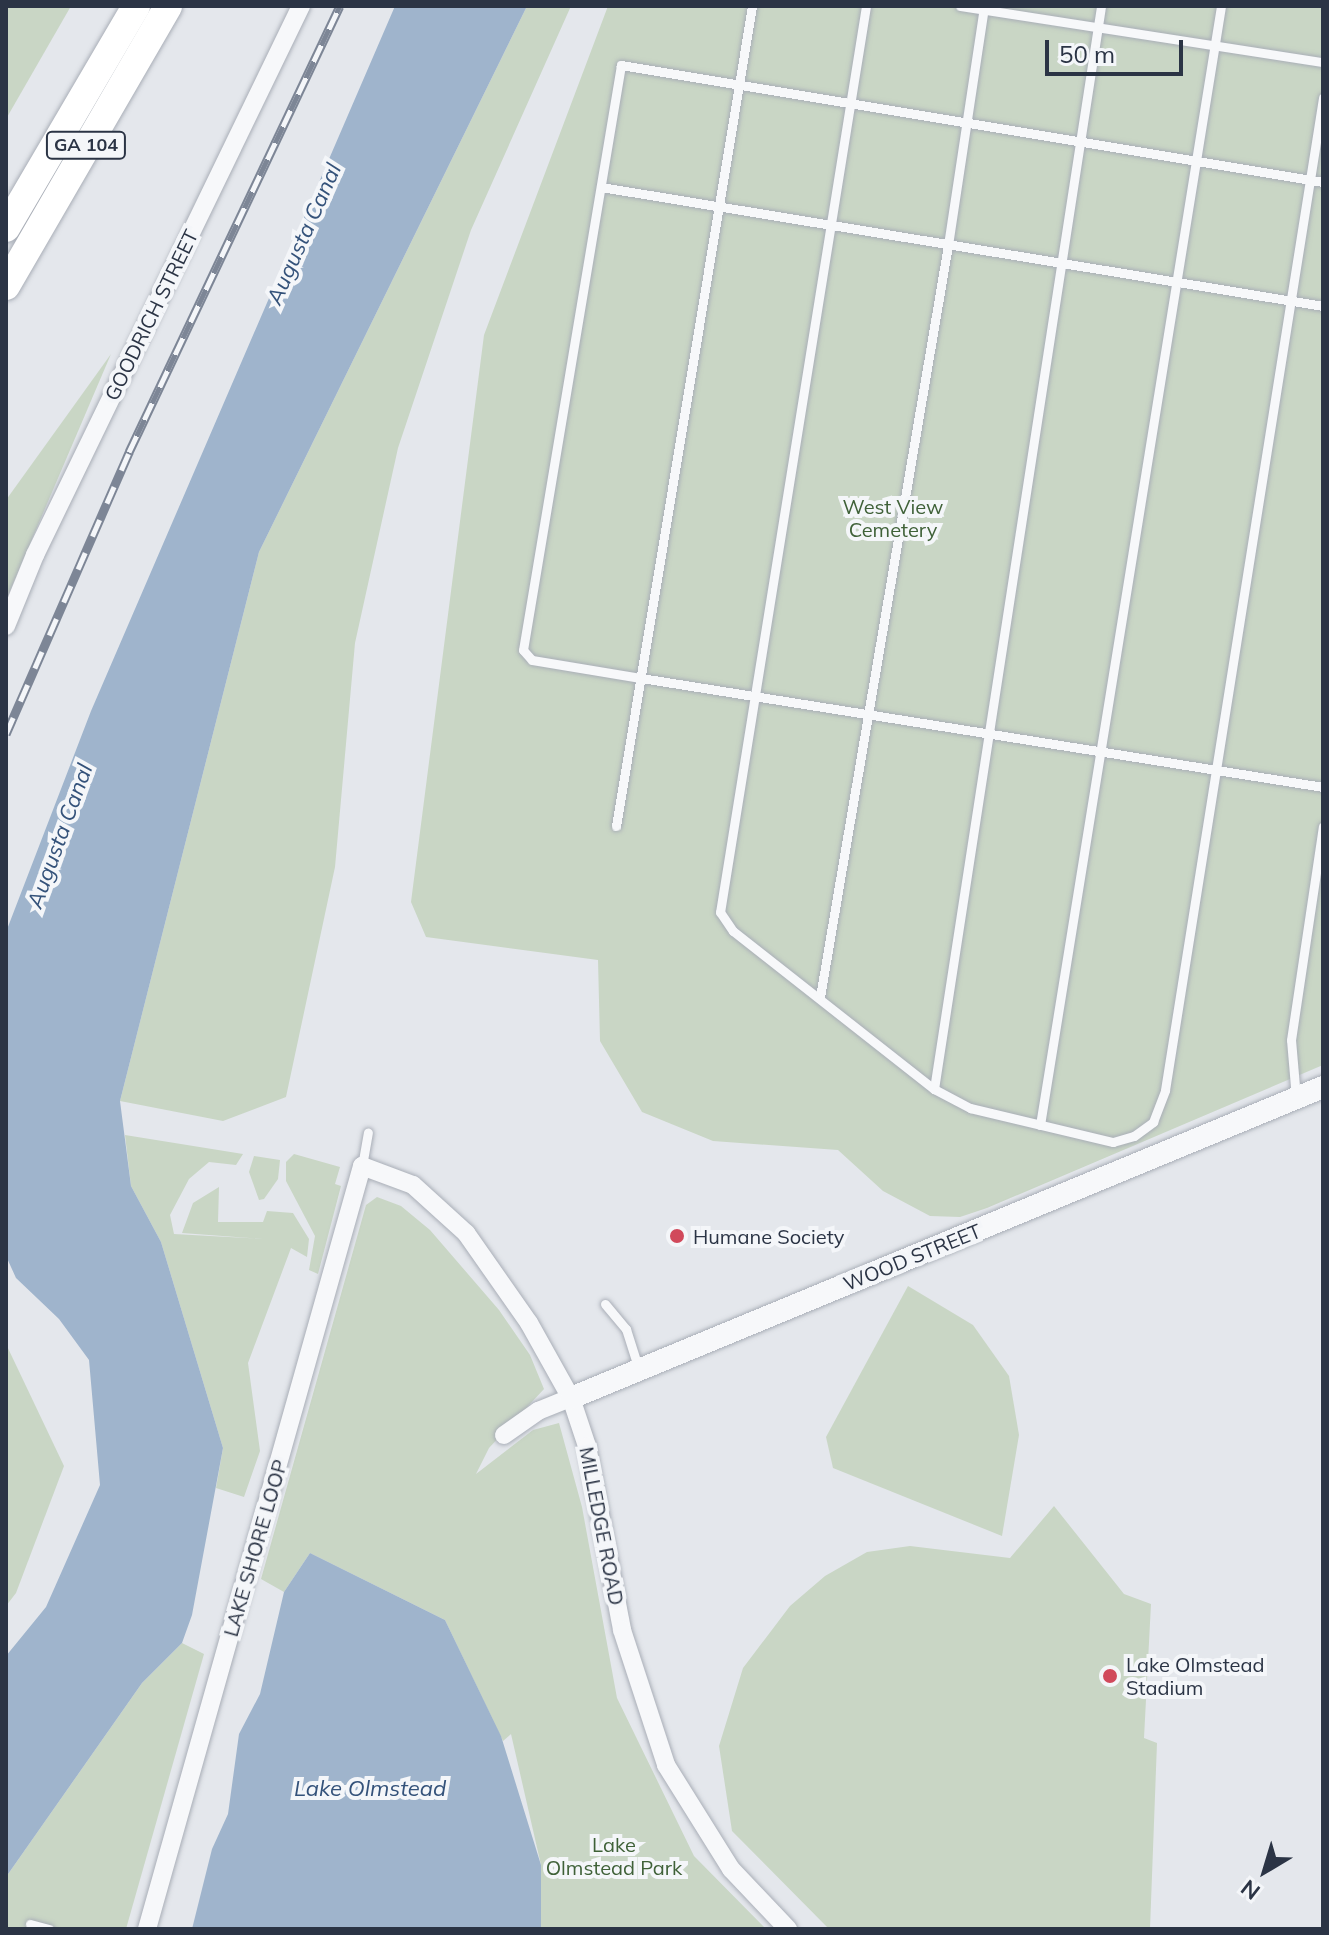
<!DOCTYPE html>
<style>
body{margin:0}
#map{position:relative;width:1329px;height:1935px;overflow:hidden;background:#e4e7ec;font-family:Mulish,sans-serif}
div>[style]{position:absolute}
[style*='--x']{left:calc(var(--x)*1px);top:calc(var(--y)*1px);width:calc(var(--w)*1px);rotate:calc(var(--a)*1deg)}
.green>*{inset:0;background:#c9d6c5}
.water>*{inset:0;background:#9fb4cc}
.roads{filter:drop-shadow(0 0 2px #a9aeb7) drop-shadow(0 0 2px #a9aeb7)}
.service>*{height:9px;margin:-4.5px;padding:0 4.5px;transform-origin:4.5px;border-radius:4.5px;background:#f7f8fa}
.minor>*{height:18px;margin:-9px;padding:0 9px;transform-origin:9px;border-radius:9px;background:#f7f8fa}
.tertiary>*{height:22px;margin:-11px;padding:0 11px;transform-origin:11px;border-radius:11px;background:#f7f8fa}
.primary>*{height:28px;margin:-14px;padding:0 14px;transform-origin:14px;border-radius:14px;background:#fff}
.rail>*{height:9px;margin-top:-4.5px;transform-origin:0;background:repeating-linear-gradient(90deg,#f4f6f9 0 18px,#7d8696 0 36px);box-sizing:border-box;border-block:2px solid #7d8696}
.dots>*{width:22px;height:22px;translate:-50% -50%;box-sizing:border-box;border:4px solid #f4f6f9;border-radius:50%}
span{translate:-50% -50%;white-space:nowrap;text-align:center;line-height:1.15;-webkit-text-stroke:8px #f4f6f9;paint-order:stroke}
.shield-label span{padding:2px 6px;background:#f4f6f9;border:2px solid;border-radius:6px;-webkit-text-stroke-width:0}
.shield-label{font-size:18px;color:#2b3445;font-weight:700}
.street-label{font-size:20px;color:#2b3445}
.park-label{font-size:20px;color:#3f6138}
.poi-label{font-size:20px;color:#2b3445}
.left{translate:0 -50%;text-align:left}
.water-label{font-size:22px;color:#34527a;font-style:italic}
.frame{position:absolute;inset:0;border:8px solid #2b3445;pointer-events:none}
.north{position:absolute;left:1225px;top:1831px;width:80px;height:80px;-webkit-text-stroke:6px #f4f6f9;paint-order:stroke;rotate:218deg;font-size:22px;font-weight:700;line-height:32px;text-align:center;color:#2b3445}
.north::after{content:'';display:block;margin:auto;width:28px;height:36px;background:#2b3445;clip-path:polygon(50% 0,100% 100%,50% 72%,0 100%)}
.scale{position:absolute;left:1045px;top:40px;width:138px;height:36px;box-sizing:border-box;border:4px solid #2b3445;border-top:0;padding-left:10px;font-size:24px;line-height:28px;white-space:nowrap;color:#2b3445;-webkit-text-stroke:6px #f4f6f9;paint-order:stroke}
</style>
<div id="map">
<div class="green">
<i style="clip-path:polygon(6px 6px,71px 6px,6px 119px)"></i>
<i style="clip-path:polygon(527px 6px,571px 6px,471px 230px,398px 448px,355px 643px,335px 867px,286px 1097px,223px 1121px,120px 1101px,259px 552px)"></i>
<i style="clip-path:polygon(608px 6px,1323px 6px,1323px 1065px,987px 1208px,960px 1217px,930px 1216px,883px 1191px,838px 1150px,713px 1141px,642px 1112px,600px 1041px,598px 960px,426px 937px,411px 902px,484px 335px)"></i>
<i style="clip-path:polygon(111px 354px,6px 600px,6px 500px)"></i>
<i style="clip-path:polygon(125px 1135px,243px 1154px,236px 1165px,209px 1162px,189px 1179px,170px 1215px,174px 1234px,264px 1239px,182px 1233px,193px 1203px,219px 1187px,218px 1222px,263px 1222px,267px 1211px,293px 1213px,309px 1239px,307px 1257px,291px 1248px,248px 1363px,260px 1451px,244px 1497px,216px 1488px,223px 1448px,161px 1242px,131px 1186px)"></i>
<i style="clip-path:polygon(294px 1154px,340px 1167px,335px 1184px,341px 1186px,318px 1274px,309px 1270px,315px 1236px,286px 1181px,286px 1162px)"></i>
<i style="clip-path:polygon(254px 1156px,280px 1160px,278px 1179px,264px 1199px,259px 1200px,249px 1172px)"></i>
<i style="clip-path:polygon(377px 1197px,401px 1206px,430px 1230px,499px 1310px,530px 1355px,544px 1389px,489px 1448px,476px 1474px,533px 1430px,559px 1423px,582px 1507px,617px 1698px,694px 1856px,766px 1929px,541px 1929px,541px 1865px,511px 1734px,503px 1741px,445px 1620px,310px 1553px,284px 1592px,261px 1579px,366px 1205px)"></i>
<i style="clip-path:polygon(908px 1286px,973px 1325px,1009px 1376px,1019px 1435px,1002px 1536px,833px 1468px,826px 1437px)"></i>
<i style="clip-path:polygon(6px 1344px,64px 1466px,16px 1593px,6px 1606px)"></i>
<i style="clip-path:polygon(1054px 1506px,1124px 1594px,1151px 1604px,1144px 1738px,1157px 1743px,1150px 1929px,829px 1929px,732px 1831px,719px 1746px,743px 1668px,790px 1606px,825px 1576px,867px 1552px,910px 1546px,1010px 1558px)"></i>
<i style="clip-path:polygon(182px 1643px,204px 1654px,126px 1929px,6px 1929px,6px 1877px,142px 1683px)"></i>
</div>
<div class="water">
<i style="clip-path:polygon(395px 6px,527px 6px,259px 552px,120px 1101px,131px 1186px,161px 1242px,223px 1448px,192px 1615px,182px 1643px,142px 1683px,6px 1877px,6px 1656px,46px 1607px,100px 1485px,89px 1360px,59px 1319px,16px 1278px,6px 1256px,6px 932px,91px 711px)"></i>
<i style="clip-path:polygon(310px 1553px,445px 1620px,501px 1736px,541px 1865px,541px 1929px,192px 1929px,212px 1849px,228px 1814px,239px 1734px,260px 1694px,284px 1592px)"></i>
</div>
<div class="roads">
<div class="service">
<i style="--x:866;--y:6;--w:918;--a:99.15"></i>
<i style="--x:720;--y:912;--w:23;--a:56"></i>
<i style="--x:733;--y:931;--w:256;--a:38.2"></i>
<i style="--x:934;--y:1089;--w:41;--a:27.8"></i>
<i style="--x:970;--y:1108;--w:147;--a:13.4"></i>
<i style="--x:1113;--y:1142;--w:22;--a:-16"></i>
<i style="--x:1134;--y:1136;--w:24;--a:-36"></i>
<i style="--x:1153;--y:1122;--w:34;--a:-69"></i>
<i style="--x:1165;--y:1090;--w:1005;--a:-80.95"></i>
<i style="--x:960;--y:6;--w:367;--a:8.8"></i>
<i style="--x:1323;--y:182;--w:712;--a:-170.54"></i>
<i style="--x:621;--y:65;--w:593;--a:99.51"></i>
<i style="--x:523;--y:650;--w:13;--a:48"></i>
<i style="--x:532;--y:660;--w:110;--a:9.4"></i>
<i style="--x:641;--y:678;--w:691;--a:9.08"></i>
<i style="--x:601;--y:187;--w:732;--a:9.36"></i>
<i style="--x:616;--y:826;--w:831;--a:-80.58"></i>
<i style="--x:820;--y:997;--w:763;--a:-80.34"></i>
<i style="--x:948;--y:245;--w:242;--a:-81.4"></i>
<i style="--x:934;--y:1089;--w:1096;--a:-81.23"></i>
<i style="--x:1296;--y:1098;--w:58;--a:-94.9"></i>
<i style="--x:1291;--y:1040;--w:216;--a:-81.5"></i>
<i style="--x:1040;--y:1125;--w:1134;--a:-80.81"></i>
<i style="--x:362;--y:1166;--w:34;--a:-80"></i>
<i style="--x:605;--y:1304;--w:33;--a:50"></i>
<i style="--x:626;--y:1329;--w:43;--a:72.4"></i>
<i style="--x:30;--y:1924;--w:20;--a:15"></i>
</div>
<div class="minor">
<i style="--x:6;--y:626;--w:77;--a:-67.8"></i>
<i style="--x:35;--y:555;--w:610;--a:-64.15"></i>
<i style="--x:504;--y:1435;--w:42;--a:-35.2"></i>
<i style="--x:538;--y:1411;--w:35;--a:-22"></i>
<i style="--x:147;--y:1929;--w:793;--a:-74.26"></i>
<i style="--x:362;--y:1166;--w:54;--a:20.4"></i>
<i style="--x:413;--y:1185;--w:72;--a:42.2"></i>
<i style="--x:466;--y:1233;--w:110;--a:55"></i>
<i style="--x:529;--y:1323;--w:86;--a:60.8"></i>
<i style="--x:571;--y:1398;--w:51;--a:71.6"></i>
<i style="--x:587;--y:1446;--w:187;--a:79.2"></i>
<i style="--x:622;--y:1630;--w:142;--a:71.9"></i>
<i style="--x:666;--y:1765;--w:123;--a:58"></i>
<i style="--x:731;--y:1869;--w:83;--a:46.5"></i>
</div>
<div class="tertiary">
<i style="--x:571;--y:1398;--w:814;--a:-22.47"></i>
</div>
<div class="primary">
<i style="--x:6;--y:228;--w:257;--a:-59.6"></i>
<i style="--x:6;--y:286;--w:323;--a:-59.9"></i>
</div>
</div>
<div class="rail">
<i style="--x:6;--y:734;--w:308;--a:-66.4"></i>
<i style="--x:129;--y:452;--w:493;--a:-64.7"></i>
</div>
<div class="dots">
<i style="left:677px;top:1236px;background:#d1495b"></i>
<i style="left:1110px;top:1676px;background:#d1495b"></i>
</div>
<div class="shield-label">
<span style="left:86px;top:145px">GA 104</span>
</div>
<div class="street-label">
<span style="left:151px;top:315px;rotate:-64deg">GOODRICH STREET</span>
<span style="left:912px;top:1257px;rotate:-22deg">WOOD STREET</span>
<span style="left:602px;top:1526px;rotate:79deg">MILLEDGE ROAD</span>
<span style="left:255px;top:1548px;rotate:-74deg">LAKE SHORE LOOP</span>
</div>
<div class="park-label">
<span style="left:893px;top:518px">West View<br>Cemetery</span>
<span style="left:614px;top:1856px">Lake<br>Olmstead Park</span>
</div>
<div class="poi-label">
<span class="left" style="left:693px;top:1236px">Humane Society</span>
<span class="left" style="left:1126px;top:1676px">Lake Olmstead<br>Stadium</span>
</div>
<div class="water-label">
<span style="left:304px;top:234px;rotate:-66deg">Augusta Canal</span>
<span style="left:60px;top:836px;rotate:-70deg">Augusta Canal</span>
<span style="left:370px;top:1789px">Lake Olmstead</span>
</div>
<div class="frame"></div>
<div class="north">N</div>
<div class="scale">50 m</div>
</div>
